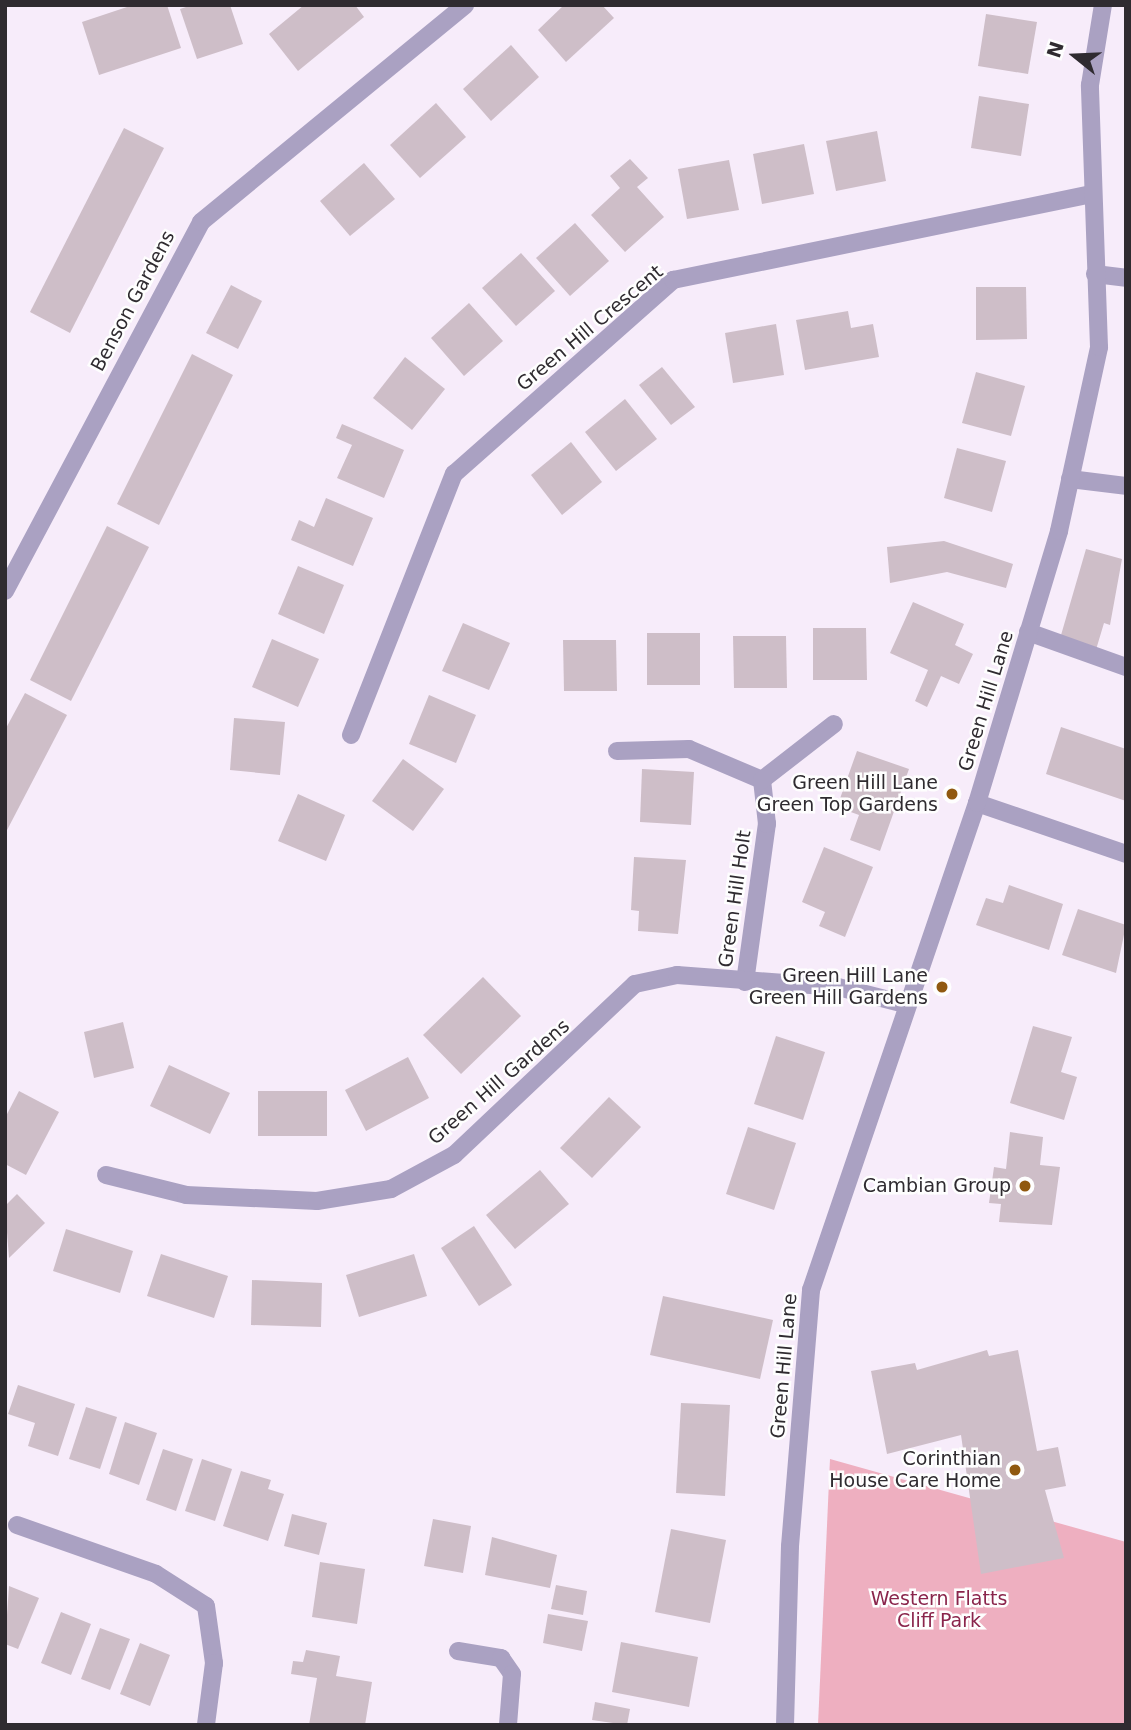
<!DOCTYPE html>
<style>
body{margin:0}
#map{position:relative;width:1131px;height:1730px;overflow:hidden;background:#f7ecfa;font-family:"DejaVu Sans",sans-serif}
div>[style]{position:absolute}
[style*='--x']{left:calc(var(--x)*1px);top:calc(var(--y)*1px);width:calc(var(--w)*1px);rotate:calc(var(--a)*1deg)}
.green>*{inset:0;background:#eeafc0}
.building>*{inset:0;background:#cebec8}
.lane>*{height:18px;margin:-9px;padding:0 9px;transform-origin:9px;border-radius:9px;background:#aaa1c2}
.street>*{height:18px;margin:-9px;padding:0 9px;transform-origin:9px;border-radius:9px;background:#aaa1c2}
.dots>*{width:19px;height:19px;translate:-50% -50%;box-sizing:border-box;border:4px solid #fefefe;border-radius:50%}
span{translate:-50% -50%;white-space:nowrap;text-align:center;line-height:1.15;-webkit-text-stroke:5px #fefefe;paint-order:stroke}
.street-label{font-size:19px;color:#2f2b30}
.poi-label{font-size:19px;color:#2f2b30}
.right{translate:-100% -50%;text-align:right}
.park-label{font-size:19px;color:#8a254c}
.frame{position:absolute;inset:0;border:7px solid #2f2b30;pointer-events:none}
.north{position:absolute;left:1040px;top:21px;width:70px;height:70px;-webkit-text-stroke:5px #fefefe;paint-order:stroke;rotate:288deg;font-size:19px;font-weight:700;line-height:28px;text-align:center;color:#2f2b30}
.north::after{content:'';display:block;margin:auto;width:24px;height:32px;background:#2f2b30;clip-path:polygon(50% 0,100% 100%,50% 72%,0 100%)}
</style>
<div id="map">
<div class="green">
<i style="clip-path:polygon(830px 1459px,1126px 1542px,1126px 1725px,818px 1725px)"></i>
</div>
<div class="building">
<i style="clip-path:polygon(167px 5px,181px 48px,99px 75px,82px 22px,133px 5px)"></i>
<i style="clip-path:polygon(192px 5px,230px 5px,243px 44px,197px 59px,180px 9px)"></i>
<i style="clip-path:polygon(304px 5px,355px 5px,364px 17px,298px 71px,269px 34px)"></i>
<i style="clip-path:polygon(602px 5px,614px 18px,566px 62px,538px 30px,564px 5px)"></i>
<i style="clip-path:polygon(986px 14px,1037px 22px,1028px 74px,978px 66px)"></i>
<i style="clip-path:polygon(511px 45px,539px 77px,491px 121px,463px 89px)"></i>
<i style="clip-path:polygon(979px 96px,1029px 104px,1021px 156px,971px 148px)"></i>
<i style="clip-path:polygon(436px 103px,466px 137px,420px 178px,390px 145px)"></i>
<i style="clip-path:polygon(124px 128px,164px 148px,70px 333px,30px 312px)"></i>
<i style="clip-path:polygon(877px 131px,886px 181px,836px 191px,826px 141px)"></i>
<i style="clip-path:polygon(804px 144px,814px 194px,762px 204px,753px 154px)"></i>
<i style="clip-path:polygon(630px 159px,648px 178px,637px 187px,664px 217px,625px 252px,591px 215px,620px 188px,610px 176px)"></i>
<i style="clip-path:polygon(729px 160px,739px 210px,687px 219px,678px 169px)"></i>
<i style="clip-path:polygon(364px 163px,395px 199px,350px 236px,320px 201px)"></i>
<i style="clip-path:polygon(575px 223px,609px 261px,570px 296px,536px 258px)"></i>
<i style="clip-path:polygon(521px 253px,555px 291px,516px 326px,482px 288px)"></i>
<i style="clip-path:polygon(231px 285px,262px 301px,238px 349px,206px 333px)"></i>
<i style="clip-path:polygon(976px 287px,1026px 287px,1027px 339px,976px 340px)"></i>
<i style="clip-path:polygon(469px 303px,503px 341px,464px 376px,431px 338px)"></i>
<i style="clip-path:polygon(848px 311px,851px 328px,873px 324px,879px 357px,805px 370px,796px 320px)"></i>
<i style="clip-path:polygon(776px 324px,784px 375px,733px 383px,725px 333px)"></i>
<i style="clip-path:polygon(192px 354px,233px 375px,159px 525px,117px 504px)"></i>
<i style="clip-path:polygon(405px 357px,445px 389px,412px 430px,373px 398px)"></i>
<i style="clip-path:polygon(662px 367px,695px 407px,671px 425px,639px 385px)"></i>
<i style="clip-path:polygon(976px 372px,1025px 386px,1011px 436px,962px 423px)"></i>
<i style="clip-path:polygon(625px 399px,657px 439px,616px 471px,585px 432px)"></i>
<i style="clip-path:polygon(342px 424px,404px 450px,384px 498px,337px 478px,352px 445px,336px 438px)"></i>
<i style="clip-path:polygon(571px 442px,602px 482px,562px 515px,531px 475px)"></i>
<i style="clip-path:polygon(957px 448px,1006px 461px,992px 512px,944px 498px)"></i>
<i style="clip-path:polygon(326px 498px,373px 518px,353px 566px,291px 540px,299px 520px,314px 527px)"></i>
<i style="clip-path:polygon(107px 526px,149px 547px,71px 701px,30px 680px)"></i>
<i style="clip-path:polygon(944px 541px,1013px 564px,1006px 588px,947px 572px,890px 583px,887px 547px)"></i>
<i style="clip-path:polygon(1086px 549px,1122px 559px,1110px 625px,1104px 623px,1095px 653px,1059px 642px)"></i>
<i style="clip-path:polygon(298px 566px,344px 585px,324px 634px,278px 614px)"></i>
<i style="clip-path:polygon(913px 602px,964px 624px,955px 645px,973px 654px,959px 684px,941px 676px,927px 707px,915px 701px,928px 670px,890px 653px)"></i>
<i style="clip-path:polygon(463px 623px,510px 643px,489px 690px,442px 671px)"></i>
<i style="clip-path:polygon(813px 628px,866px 628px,867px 680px,813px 680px)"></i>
<i style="clip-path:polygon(647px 633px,700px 633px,700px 685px,647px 685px)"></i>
<i style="clip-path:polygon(733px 636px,786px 636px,787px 688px,734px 688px)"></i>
<i style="clip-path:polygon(272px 639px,319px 659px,298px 707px,252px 687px)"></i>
<i style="clip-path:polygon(563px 640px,616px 640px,617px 691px,564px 691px)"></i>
<i style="clip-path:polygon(25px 693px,67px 715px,5px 834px,5px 730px)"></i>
<i style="clip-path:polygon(429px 695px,476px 715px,456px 763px,409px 744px)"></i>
<i style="clip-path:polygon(234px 718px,285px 722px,280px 775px,230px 770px)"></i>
<i style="clip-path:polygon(1061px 727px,1126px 749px,1126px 801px,1046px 774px)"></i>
<i style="clip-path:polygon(857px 751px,909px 769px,880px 851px,850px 840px,859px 815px,837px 807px)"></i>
<i style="clip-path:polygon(403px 759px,444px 789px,413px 831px,372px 801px)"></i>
<i style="clip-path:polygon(642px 769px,694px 772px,691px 825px,640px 822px)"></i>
<i style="clip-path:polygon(298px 794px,345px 815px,326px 861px,278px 841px)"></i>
<i style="clip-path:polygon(824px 847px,873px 867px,845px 937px,819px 926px,825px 912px,802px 902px)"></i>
<i style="clip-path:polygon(634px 857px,686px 860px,678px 934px,638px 931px,639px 911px,631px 910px)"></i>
<i style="clip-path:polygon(1009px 885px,1063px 904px,1049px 950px,976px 925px,986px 898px,1003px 903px)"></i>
<i style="clip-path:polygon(1078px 909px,1126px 925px,1116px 973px,1062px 955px)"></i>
<i style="clip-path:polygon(483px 977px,521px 1016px,461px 1074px,423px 1035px)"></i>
<i style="clip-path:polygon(123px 1022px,134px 1068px,94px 1078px,84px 1032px)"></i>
<i style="clip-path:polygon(1033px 1026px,1072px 1037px,1061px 1072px,1077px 1077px,1064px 1120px,1010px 1103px)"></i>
<i style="clip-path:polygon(776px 1036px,825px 1052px,803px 1120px,754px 1104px)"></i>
<i style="clip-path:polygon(408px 1057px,429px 1098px,366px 1131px,345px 1090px)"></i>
<i style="clip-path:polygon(169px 1065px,230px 1093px,210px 1134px,150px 1106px)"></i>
<i style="clip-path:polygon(19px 1091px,59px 1112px,26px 1175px,5px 1164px,5px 1118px)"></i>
<i style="clip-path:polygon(258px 1091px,327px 1091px,327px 1136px,258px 1136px)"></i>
<i style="clip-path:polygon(609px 1097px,641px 1127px,592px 1178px,560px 1148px)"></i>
<i style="clip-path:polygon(748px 1127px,796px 1143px,774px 1210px,726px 1194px)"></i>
<i style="clip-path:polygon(1010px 1132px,1043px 1137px,1040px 1165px,1060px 1167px,1052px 1225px,999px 1222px,1001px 1204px,989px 1203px,994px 1167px,1006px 1169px)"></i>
<i style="clip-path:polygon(540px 1170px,569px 1204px,515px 1249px,486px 1215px)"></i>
<i style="clip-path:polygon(17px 1194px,45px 1223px,9px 1258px,5px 1206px)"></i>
<i style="clip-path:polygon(474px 1226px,512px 1285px,479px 1306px,441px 1248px)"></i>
<i style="clip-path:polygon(66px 1229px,133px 1251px,120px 1293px,53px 1271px)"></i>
<i style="clip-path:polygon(161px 1254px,228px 1276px,214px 1318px,147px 1296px)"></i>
<i style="clip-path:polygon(414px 1254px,427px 1296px,359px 1317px,346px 1275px)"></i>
<i style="clip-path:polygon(252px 1280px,322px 1283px,321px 1327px,251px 1325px)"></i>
<i style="clip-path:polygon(663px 1296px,773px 1320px,760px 1379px,650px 1355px)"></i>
<i style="clip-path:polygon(987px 1350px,989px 1356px,1018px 1350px,1037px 1451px,1058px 1447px,1066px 1486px,1045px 1490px,1064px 1558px,981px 1574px,961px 1435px,887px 1454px,871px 1371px,915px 1363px,917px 1370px)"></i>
<i style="clip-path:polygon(18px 1385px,75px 1404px,58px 1456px,28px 1446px,35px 1423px,8px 1414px)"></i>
<i style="clip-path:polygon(681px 1403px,730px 1405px,725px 1496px,676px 1493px)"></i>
<i style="clip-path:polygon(86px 1407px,117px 1417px,100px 1469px,69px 1459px)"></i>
<i style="clip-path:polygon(125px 1422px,157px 1433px,139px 1485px,109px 1474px)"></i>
<i style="clip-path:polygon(163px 1449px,193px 1459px,176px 1511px,146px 1500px)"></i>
<i style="clip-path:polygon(202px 1459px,232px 1469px,215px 1521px,185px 1511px)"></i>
<i style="clip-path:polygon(241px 1471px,271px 1480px,268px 1489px,284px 1494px,268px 1541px,223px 1526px)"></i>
<i style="clip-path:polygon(292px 1514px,327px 1523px,319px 1555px,284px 1546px)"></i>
<i style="clip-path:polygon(433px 1519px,471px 1526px,463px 1573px,424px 1566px)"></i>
<i style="clip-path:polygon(671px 1529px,726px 1540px,710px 1623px,655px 1612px)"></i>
<i style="clip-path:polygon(492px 1537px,557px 1555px,550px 1588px,485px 1575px)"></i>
<i style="clip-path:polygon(320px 1562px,365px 1569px,357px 1624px,312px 1617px)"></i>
<i style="clip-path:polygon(556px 1585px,587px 1591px,583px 1615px,551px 1609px)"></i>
<i style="clip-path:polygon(9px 1586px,39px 1598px,18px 1649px,5px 1644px)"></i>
<i style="clip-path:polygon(61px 1612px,91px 1624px,71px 1675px,41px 1663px)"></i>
<i style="clip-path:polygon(548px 1614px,588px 1621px,582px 1651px,543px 1643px)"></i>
<i style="clip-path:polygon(100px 1628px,130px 1639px,110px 1690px,81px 1679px)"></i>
<i style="clip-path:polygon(621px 1642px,698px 1657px,689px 1707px,612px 1692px)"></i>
<i style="clip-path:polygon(140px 1643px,170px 1655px,150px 1706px,120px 1694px)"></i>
<i style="clip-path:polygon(306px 1650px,340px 1656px,336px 1676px,372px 1682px,365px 1725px,309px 1725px,317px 1678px,291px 1674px,293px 1661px,303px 1662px)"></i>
<i style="clip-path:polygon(595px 1702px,630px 1709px,627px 1725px,592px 1720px)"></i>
</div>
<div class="lane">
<i style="--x:1095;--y:274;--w:31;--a:7"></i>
<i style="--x:1070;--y:479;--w:56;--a:7.1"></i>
</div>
<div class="street">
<i style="--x:5;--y:591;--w:418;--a:-62"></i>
<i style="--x:201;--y:222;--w:342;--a:-39.4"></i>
<i style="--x:1028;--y:632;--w:104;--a:19.7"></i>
<i style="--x:351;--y:735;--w:281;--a:-68.5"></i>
<i style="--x:454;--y:474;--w:293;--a:-41.5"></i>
<i style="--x:673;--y:280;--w:428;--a:-11.6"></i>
<i style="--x:617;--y:751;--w:72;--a:-1.6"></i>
<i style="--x:689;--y:749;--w:79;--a:23"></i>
<i style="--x:977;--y:803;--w:157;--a:18.9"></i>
<i style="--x:745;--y:982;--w:160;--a:-82.1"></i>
<i style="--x:767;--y:824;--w:44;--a:-96.5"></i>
<i style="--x:762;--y:780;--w:91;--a:-37.9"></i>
<i style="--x:106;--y:1175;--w:82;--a:14"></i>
<i style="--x:186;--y:1195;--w:131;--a:2.6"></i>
<i style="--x:317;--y:1201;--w:75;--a:-9.2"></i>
<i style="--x:391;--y:1189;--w:72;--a:-28.4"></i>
<i style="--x:454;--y:1155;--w:249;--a:-43.4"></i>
<i style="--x:635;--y:984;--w:43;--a:-12.1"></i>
<i style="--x:677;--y:975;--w:161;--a:4.3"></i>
<i style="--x:838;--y:987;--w:69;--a:14.2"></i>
<i style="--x:17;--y:1525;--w:147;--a:19.4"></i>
<i style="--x:156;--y:1574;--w:59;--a:32.6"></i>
<i style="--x:206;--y:1606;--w:58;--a:82"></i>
<i style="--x:214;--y:1663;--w:63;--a:97.4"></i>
<i style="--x:458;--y:1651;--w:44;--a:9.2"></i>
<i style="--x:501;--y:1658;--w:19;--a:55"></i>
<i style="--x:512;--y:1674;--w:51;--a:94.5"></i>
<i style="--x:785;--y:1725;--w:179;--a:-88.4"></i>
<i style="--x:790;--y:1546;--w:257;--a:-85.3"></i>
<i style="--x:811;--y:1290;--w:515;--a:-71.18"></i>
<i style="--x:977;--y:803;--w:284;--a:-73.2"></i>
<i style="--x:1059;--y:531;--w:188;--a:-77.7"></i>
<i style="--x:1099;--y:347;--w:262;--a:-92"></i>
<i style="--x:1090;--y:85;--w:81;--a:-80.8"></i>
</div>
<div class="dots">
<i style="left:952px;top:794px;background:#905910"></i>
<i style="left:942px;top:987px;background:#905910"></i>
<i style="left:1025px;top:1186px;background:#905910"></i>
<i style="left:1015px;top:1470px;background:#905910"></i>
</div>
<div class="street-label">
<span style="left:133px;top:301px;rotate:-62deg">Benson Gardens</span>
<span style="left:590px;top:328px;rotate:-40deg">Green Hill Crescent</span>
<span style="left:986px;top:701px;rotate:-73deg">Green Hill Lane</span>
<span style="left:735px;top:899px;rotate:-82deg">Green Hill Holt</span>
<span style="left:499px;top:1082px;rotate:-41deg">Green Hill Gardens</span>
<span style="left:784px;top:1366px;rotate:-85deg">Green Hill Lane</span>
</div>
<div class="poi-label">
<span class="right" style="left:938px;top:794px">Green Hill Lane<br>Green Top Gardens</span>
<span class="right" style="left:928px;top:987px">Green Hill Lane<br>Green Hill Gardens</span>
<span class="right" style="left:1011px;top:1186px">Cambian Group</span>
<span class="right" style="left:1001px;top:1470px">Corinthian<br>House Care Home</span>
</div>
<div class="park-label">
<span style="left:939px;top:1610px">Western Flatts<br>Cliff Park</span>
</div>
<div class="frame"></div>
<div class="north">N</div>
</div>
